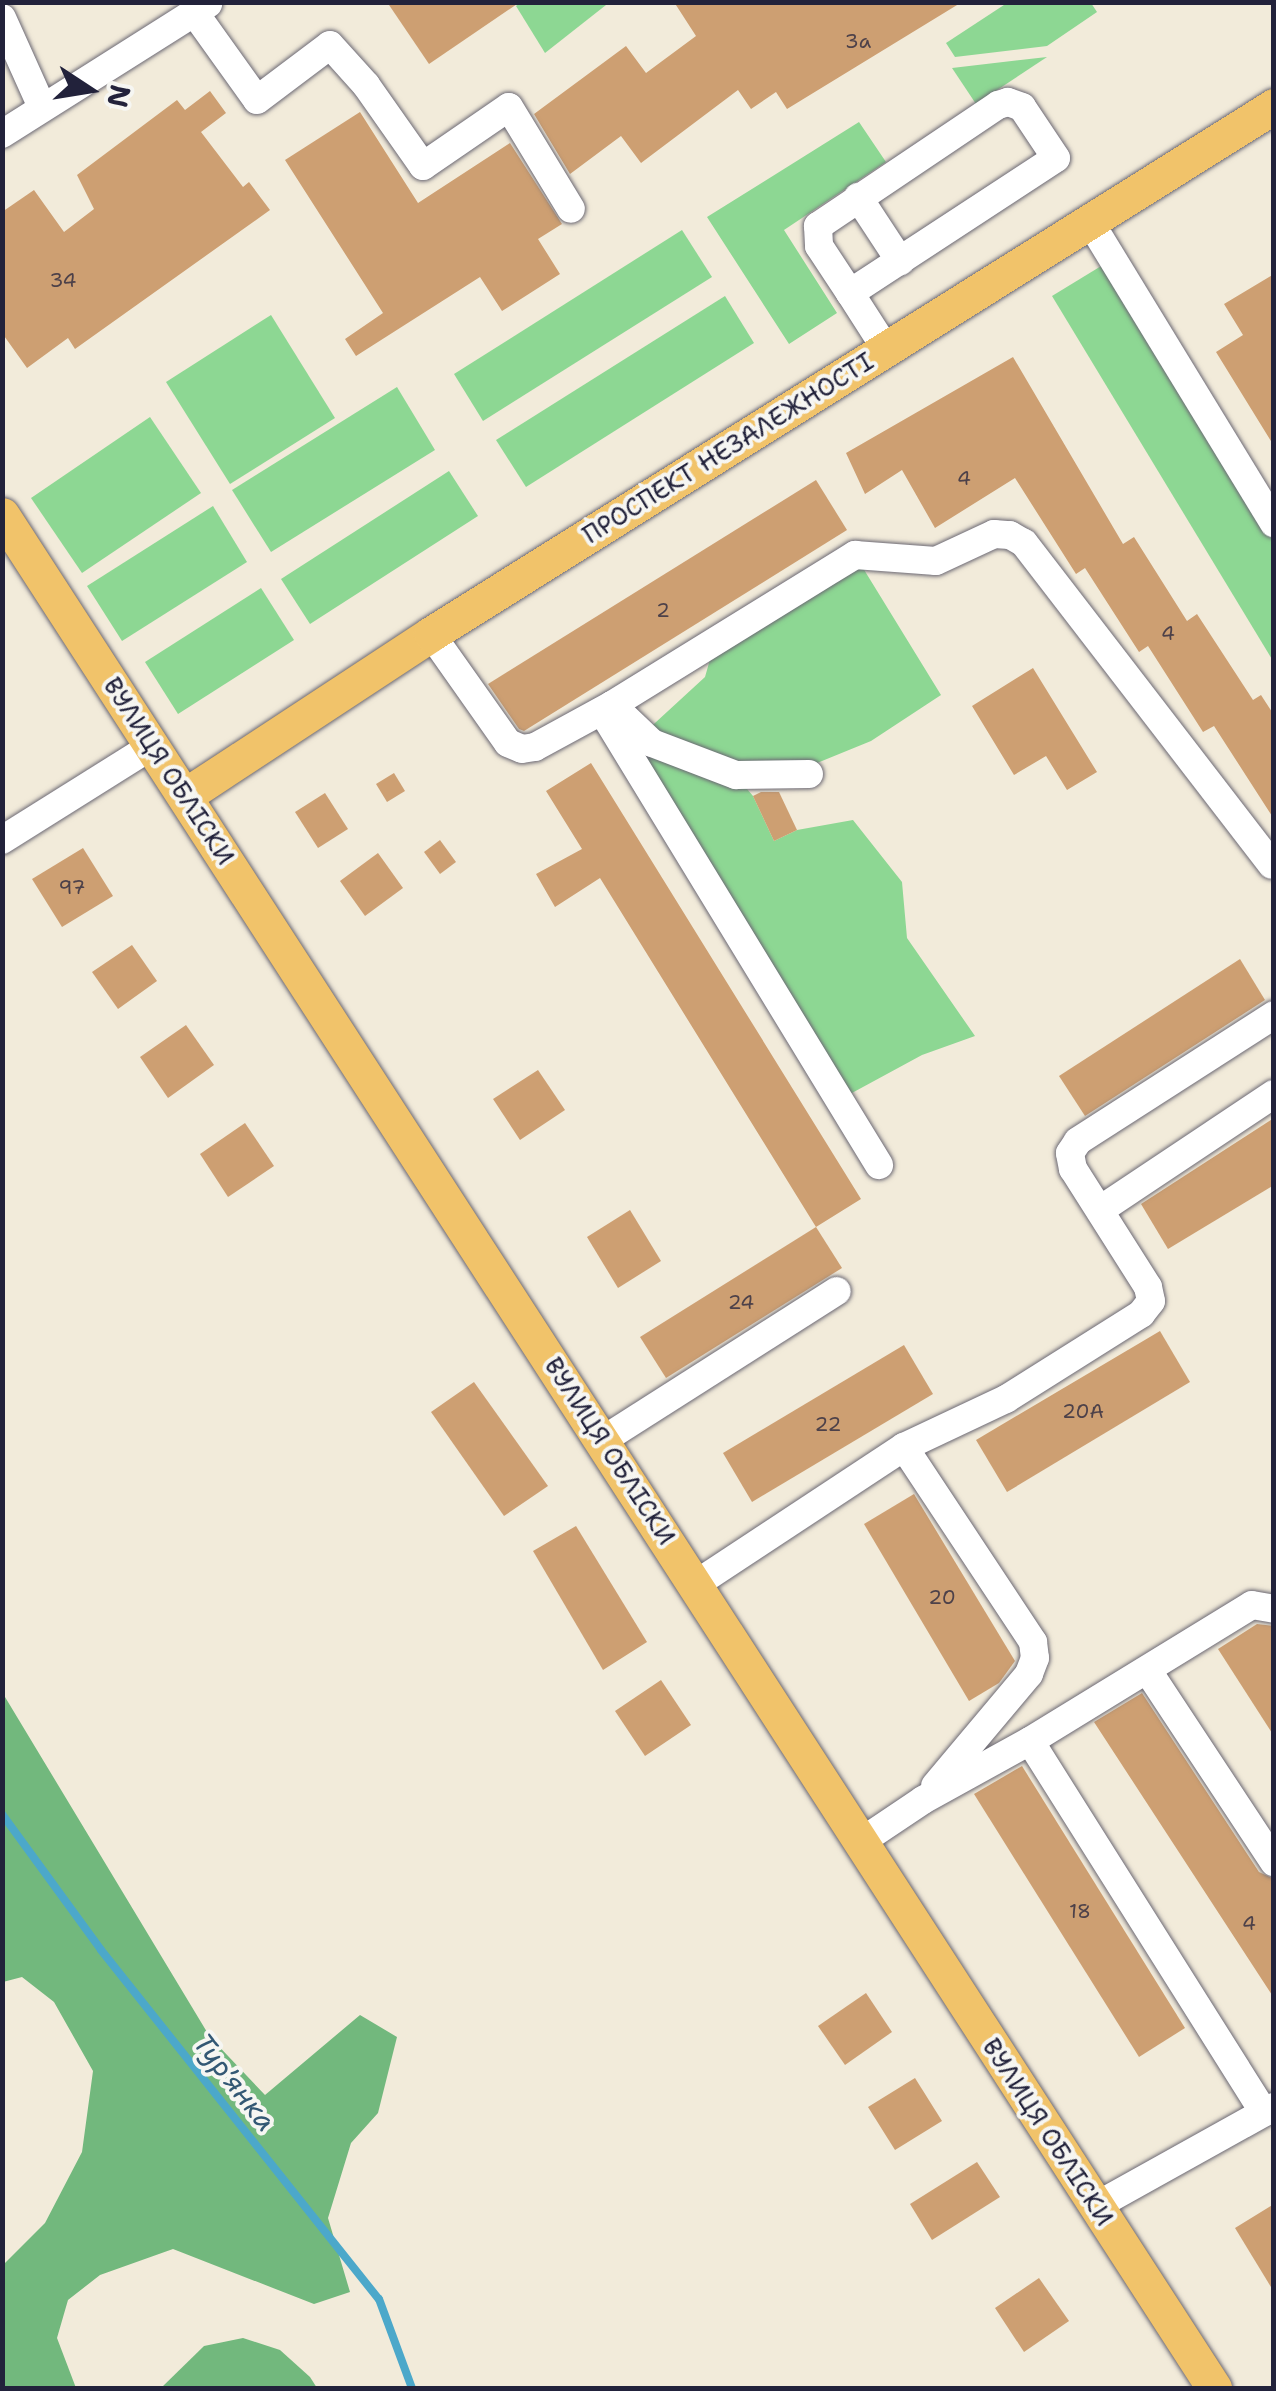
<!DOCTYPE html>
<meta charset="utf-8">
<style>
body{margin:0}
#map{position:relative;width:1276px;height:2391px;overflow:hidden;background:#f2ebda;font-family:"Shantell Sans",sans-serif}
div>[style]{position:absolute}
[style*='--x']{left:calc(var(--x)*1px);top:calc(var(--y)*1px);width:calc(var(--w)*1px);rotate:calc(var(--a)*1deg)}
.green>*{inset:0;background:#8dd793}
.forest>*{inset:0;background:#72b87d}
.stream>*{height:8px;margin:-4px;padding:0 4px;transform-origin:4px;border-radius:4px;background:#4ca8ca}
.building>*{inset:0;background:#cd9f72}
.roads{filter:drop-shadow(0 0 2px #6b6873) drop-shadow(0 0 2px #6b6873)}
.minor>*{height:28px;margin:-14px;padding:0 14px;transform-origin:14px;border-radius:14px;background:#fff}
.major>*{height:35px;margin:-17.5px;padding:0 17.5px;transform-origin:17.5px;border-radius:17.5px;background:#f1c36a}
span{translate:-50% -50%;white-space:nowrap;text-align:center;line-height:1.15;-webkit-text-stroke:8px #f6f6f2;paint-order:stroke}
.number-label{font-size:20px;color:#4d4149}
.number-label span{-webkit-text-stroke-width:0}
.street-label{font-size:25px;color:#22223b}
.water-label{font-size:28px;color:#335874;font-style:italic}
.frame{position:absolute;inset:0;border:5px solid #22223b;pointer-events:none}
.north{position:absolute;left:40px;top:40px;width:100px;height:100px;-webkit-text-stroke:8px #f6f6f2;paint-order:stroke;rotate:102deg;font-size:28px;font-weight:700;line-height:40px;text-align:center;color:#22223b}
.north::after{content:'';display:block;margin:auto;width:35px;height:45px;background:#22223b;clip-path:polygon(50% 0,100% 100%,50% 72%,0 100%)}
</style>
<div id="map">
<div class="green">
<i style="clip-path:polygon(520px 3px,605px 2px,606px 5px,545px 53px,516px 6px)"></i>
<i style="clip-path:polygon(1007px 3px,1091px 3px,1097px 12px,1047px 46px,955px 57px,946px 43px)"></i>
<i style="clip-path:polygon(1047px 57px,976px 104px,952px 68px)"></i>
<i style="clip-path:polygon(859px 122px,886px 162px,784px 230px,837px 313px,789px 344px,707px 217px)"></i>
<i style="clip-path:polygon(682px 230px,712px 277px,483px 421px,454px 374px)"></i>
<i style="clip-path:polygon(1111px 260px,1273px 522px,1273px 661px,1052px 296px)"></i>
<i style="clip-path:polygon(725px 296px,754px 343px,526px 487px,496px 440px)"></i>
<i style="clip-path:polygon(271px 315px,335px 418px,230px 484px,166px 382px)"></i>
<i style="clip-path:polygon(397px 387px,435px 450px,271px 552px,232px 490px)"></i>
<i style="clip-path:polygon(150px 417px,201px 493px,82px 573px,31px 498px)"></i>
<i style="clip-path:polygon(449px 471px,478px 516px,310px 624px,281px 579px)"></i>
<i style="clip-path:polygon(213px 506px,247px 562px,122px 641px,87px 586px)"></i>
<i style="clip-path:polygon(855px 555px,941px 695px,871px 741px,795px 772px,736px 776px,753px 796px,774px 841px,797px 830px,853px 820px,902px 882px,907px 938px,975px 1036px,922px 1055px,839px 1100px,612px 705px,643px 734px,705px 677px,715px 642px)"></i>
<i style="clip-path:polygon(261px 588px,294px 640px,178px 714px,145px 662px)"></i>
</div>
<div class="forest">
<i style="clip-path:polygon(2px 1692px,210px 2037px,265px 2095px,360px 2015px,397px 2037px,378px 2113px,351px 2143px,328px 2218px,350px 2292px,314px 2304px,173px 2249px,100px 2275px,68px 2300px,57px 2338px,76px 2388px,3px 2388px,3px 2265px,45px 2223px,82px 2152px,93px 2071px,54px 2002px,22px 1977px,3px 1982px)"></i>
<i style="clip-path:polygon(243px 2338px,280px 2350px,310px 2377px,317px 2388px,161px 2388px,204px 2346px)"></i>
</div>
<div class="stream">
<i style="--x:2;--y:1814;--w:168;--a:53.9"></i>
<i style="--x:101;--y:1950;--w:446;--a:51.5"></i>
<i style="--x:379;--y:2299;--w:95;--a:69.7"></i>
</div>
<div class="building">
<i style="clip-path:polygon(387px 2px,520px 2px,429px 64px)"></i>
<i style="clip-path:polygon(674px 2px,962px 2px,787px 109px,776px 92px,751px 109px,738px 90px,641px 163px,621px 136px,570px 174px,534px 114px,626px 46px,646px 73px,696px 36px)"></i>
<i style="clip-path:polygon(210px 91px,226px 113px,201px 132px,243px 187px,249px 182px,270px 210px,75px 349px,68px 338px,27px 368px,2px 333px,2px 212px,34px 190px,64px 232px,94px 209px,77px 175px,177px 100px,185px 110px)"></i>
<i style="clip-path:polygon(360px 112px,418px 203px,510px 143px,562px 224px,538px 239px,560px 274px,502px 311px,480px 277px,356px 356px,345px 339px,383px 313px,285px 160px)"></i>
<i style="clip-path:polygon(1274px 274px,1274px 446px,1216px 352px,1243px 335px,1224px 304px)"></i>
<i style="clip-path:polygon(1013px 357px,1123px 544px,1134px 537px,1187px 621px,1197px 614px,1253px 700px,1261px 695px,1274px 715px,1274px 819px,1214px 726px,1203px 732px,1148px 646px,1139px 652px,1085px 568px,1076px 574px,1015px 478px,935px 528px,902px 470px,865px 494px,846px 453px)"></i>
<i style="clip-path:polygon(816px 480px,847px 530px,524px 731px,519px 729px,488px 684px)"></i>
<i style="clip-path:polygon(1033px 668px,1097px 772px,1067px 790px,1046px 756px,1014px 775px,972px 706px)"></i>
<i style="clip-path:polygon(591px 763px,861px 1199px,816px 1227px,600px 878px,555px 907px,536px 874px,582px 849px,546px 791px)"></i>
<i style="clip-path:polygon(394px 773px,405px 791px,387px 802px,376px 784px)"></i>
<i style="clip-path:polygon(761px 792px,779px 792px,797px 830px,774px 841px,753px 796px)"></i>
<i style="clip-path:polygon(325px 793px,348px 829px,318px 848px,295px 812px)"></i>
<i style="clip-path:polygon(440px 840px,456px 862px,440px 874px,424px 852px)"></i>
<i style="clip-path:polygon(83px 848px,113px 896px,62px 927px,32px 879px)"></i>
<i style="clip-path:polygon(378px 853px,403px 888px,365px 916px,340px 881px)"></i>
<i style="clip-path:polygon(132px 945px,157px 981px,118px 1009px,92px 972px)"></i>
<i style="clip-path:polygon(1240px 959px,1265px 1000px,1085px 1116px,1059px 1076px)"></i>
<i style="clip-path:polygon(186px 1025px,214px 1065px,168px 1098px,140px 1057px)"></i>
<i style="clip-path:polygon(538px 1070px,565px 1110px,520px 1140px,493px 1099px)"></i>
<i style="clip-path:polygon(1274px 1118px,1274px 1185px,1168px 1249px,1141px 1204px)"></i>
<i style="clip-path:polygon(245px 1123px,274px 1166px,228px 1197px,200px 1154px)"></i>
<i style="clip-path:polygon(630px 1210px,661px 1261px,618px 1288px,587px 1237px)"></i>
<i style="clip-path:polygon(816px 1227px,842px 1268px,666px 1378px,640px 1337px)"></i>
<i style="clip-path:polygon(1160px 1331px,1190px 1382px,1007px 1492px,976px 1440px)"></i>
<i style="clip-path:polygon(904px 1345px,933px 1394px,752px 1502px,723px 1453px)"></i>
<i style="clip-path:polygon(474px 1382px,548px 1486px,504px 1516px,431px 1412px)"></i>
<i style="clip-path:polygon(914px 1494px,1015px 1661px,999px 1683px,969px 1701px,864px 1524px)"></i>
<i style="clip-path:polygon(576px 1526px,647px 1642px,603px 1670px,533px 1551px)"></i>
<i style="clip-path:polygon(1257px 1624px,1274px 1626px,1274px 1736px,1218px 1649px)"></i>
<i style="clip-path:polygon(661px 1680px,691px 1725px,645px 1756px,615px 1711px)"></i>
<i style="clip-path:polygon(1142px 1693px,1259px 1872px,1274px 1879px,1274px 1998px,1094px 1722px)"></i>
<i style="clip-path:polygon(1022px 1766px,1185px 2028px,1139px 2057px,974px 1794px)"></i>
<i style="clip-path:polygon(866px 1993px,892px 2032px,845px 2065px,818px 2026px)"></i>
<i style="clip-path:polygon(915px 2078px,942px 2121px,895px 2150px,868px 2107px)"></i>
<i style="clip-path:polygon(977px 2162px,1000px 2197px,932px 2240px,910px 2204px)"></i>
<i style="clip-path:polygon(1274px 2204px,1274px 2292px,1235px 2228px)"></i>
<i style="clip-path:polygon(1039px 2278px,1069px 2321px,1024px 2352px,995px 2308px)"></i>
</div>
<div class="roads">
<div class="minor">
<i style="--x:194;--y:12;--w:108;--a:54.4"></i>
<i style="--x:257;--y:100;--w:91;--a:-37"></i>
<i style="--x:330;--y:45;--w:54;--a:48"></i>
<i style="--x:366;--y:85;--w:99;--a:54.9"></i>
<i style="--x:423;--y:166;--w:104;--a:-34.5"></i>
<i style="--x:509;--y:107;--w:119;--a:58.7"></i>
<i style="--x:2;--y:18;--w:98;--a:65.8"></i>
<i style="--x:2;--y:134;--w:244;--a:-32.3"></i>
<i style="--x:858;--y:197;--w:77;--a:56.7"></i>
<i style="--x:1090;--y:222;--w:353;--a:58.6"></i>
<i style="--x:850;--y:293;--w:246;--a:-33.2"></i>
<i style="--x:1056;--y:158;--w:61;--a:-123.7"></i>
<i style="--x:1022;--y:107;--w:15;--a:-160"></i>
<i style="--x:1008;--y:102;--w:10;--a:163"></i>
<i style="--x:998;--y:105;--w:217;--a:146.1"></i>
<i style="--x:818;--y:226;--w:20;--a:87"></i>
<i style="--x:819;--y:246;--w:56;--a:56.6"></i>
<i style="--x:850;--y:293;--w:67;--a:57.3"></i>
<i style="--x:431;--y:634;--w:133;--a:54.8"></i>
<i style="--x:508;--y:743;--w:15;--a:23"></i>
<i style="--x:522;--y:749;--w:13;--a:-9"></i>
<i style="--x:535;--y:747;--w:88;--a:-28.6"></i>
<i style="--x:612;--y:705;--w:286;--a:-31.7"></i>
<i style="--x:855;--y:555;--w:81;--a:4.2"></i>
<i style="--x:936;--y:561;--w:64;--a:-25"></i>
<i style="--x:994;--y:534;--w:16;--a:4"></i>
<i style="--x:1010;--y:535;--w:16;--a:30"></i>
<i style="--x:1024;--y:543;--w:406;--a:52.4"></i>
<i style="--x:612;--y:705;--w:55;--a:43.5"></i>
<i style="--x:652;--y:743;--w:90;--a:20.9"></i>
<i style="--x:736;--y:775;--w:73;--a:-0.8"></i>
<i style="--x:602;--y:711;--w:532;--a:58.61"></i>
<i style="--x:2;--y:840;--w:177;--a:-32.1"></i>
<i style="--x:1100;--y:1210;--w:209;--a:-33.7"></i>
<i style="--x:603;--y:1440;--w:277;--a:-32.5"></i>
<i style="--x:904;--y:1447;--w:234;--a:56.5"></i>
<i style="--x:1033;--y:1642;--w:16;--a:83"></i>
<i style="--x:1035;--y:1658;--w:17;--a:111"></i>
<i style="--x:1029;--y:1674;--w:146;--a:130"></i>
<i style="--x:696;--y:1584;--w:249;--a:-33.4"></i>
<i style="--x:904;--y:1447;--w:113;--a:-25.2"></i>
<i style="--x:1006;--y:1399;--w:160;--a:-32.2"></i>
<i style="--x:1141;--y:1314;--w:16;--a:-52"></i>
<i style="--x:1151;--y:1301;--w:14;--a:-102"></i>
<i style="--x:1148;--y:1287;--w:140;--a:-122.4"></i>
<i style="--x:1073;--y:1169;--w:16;--a:-101"></i>
<i style="--x:1070;--y:1153;--w:14;--a:-56"></i>
<i style="--x:1078;--y:1141;--w:233;--a:-32.7"></i>
<i style="--x:1148;--y:1671;--w:229;--a:56.6"></i>
<i style="--x:1030;--y:1741;--w:260;--a:-31.5"></i>
<i style="--x:1252;--y:1605;--w:22;--a:10"></i>
<i style="--x:862;--y:1841;--w:73;--a:-33.9"></i>
<i style="--x:923;--y:1800;--w:122;--a:-28.9"></i>
<i style="--x:1030;--y:1741;--w:439;--a:57.8"></i>
<i style="--x:1096;--y:2206;--w:204;--a:-29.1"></i>
</div>
<div class="major">
<i style="--x:2;--y:515;--w:2231;--a:57.09"></i>
<i style="--x:186;--y:795;--w:293;--a:-33.3"></i>
<i style="--x:431;--y:634;--w:995;--a:-32.06"></i>
</div>
</div>
<div class="number-label">
<span style="left:858px;top:41px">3а</span>
<span style="left:63px;top:280px">34</span>
<span style="left:964px;top:478px">4</span>
<span style="left:663px;top:610px">2</span>
<span style="left:1168px;top:633px">4</span>
<span style="left:72px;top:887px">97</span>
<span style="left:741px;top:1302px">24</span>
<span style="left:1083px;top:1411px">20А</span>
<span style="left:828px;top:1424px">22</span>
<span style="left:942px;top:1597px">20</span>
<span style="left:1080px;top:1911px">18</span>
<span style="left:1249px;top:1923px">4</span>
</div>
<div class="street-label">
<span style="left:728px;top:448px;rotate:-32deg">ПРОСПЕКТ НЕЗАЛЕЖНОСТІ</span>
<span style="left:169px;top:771px;rotate:57deg">ВУЛИЦЯ ОБЛІСКИ</span>
<span style="left:610px;top:1451px;rotate:57deg">ВУЛИЦЯ ОБЛІСКИ</span>
<span style="left:1048px;top:2132px;rotate:57deg">ВУЛИЦЯ ОБЛІСКИ</span>
</div>
<div class="water-label">
<span style="left:235px;top:2082px;rotate:52deg">Тур'янка</span>
</div>
<div class="frame"></div>
<div class="north">N</div>
</div>
